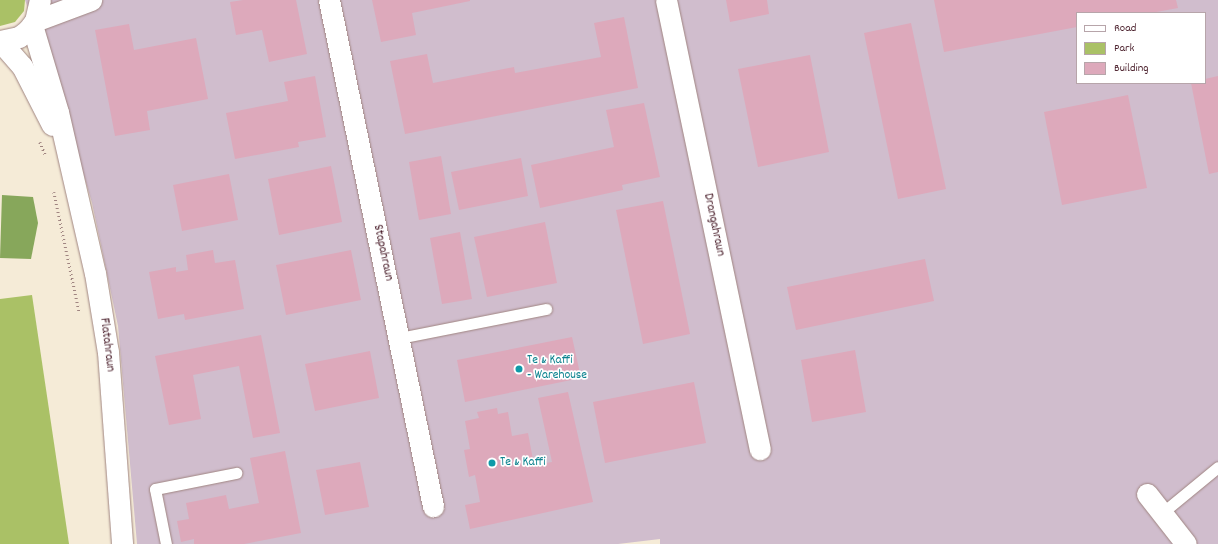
<!DOCTYPE html>
<style>
body{margin:0}
#map{position:relative;width:1218px;height:544px;overflow:hidden;background:#f5ebd7;font-family:Dekko,sans-serif}
div>[style]{position:absolute}
[style*='--x']{left:calc(var(--x)*1px);top:calc(var(--y)*1px);width:calc(var(--w)*1px);rotate:calc(var(--a)*1deg)}
.industrial>*{inset:0;background:#d0bdcd}
.green>*{inset:0;background:#aac166}
.forest>*{inset:0;background:#87a75b}
.building>*{inset:0;background:#dda9bb}
.path>*{height:2.5px;margin-top:-1.25px;transform-origin:0;background:repeating-linear-gradient(90deg,#a08581 0 1px,transparent 0 4px)}
.roads{filter:drop-shadow(0 0 1px #a08581) drop-shadow(0 0 1px #a08581)}
.lane>*{height:11px;margin:-5.5px;padding:0 5.5px;transform-origin:5.5px;border-radius:5.5px;background:#fff}
.street>*{height:21px;margin:-10.5px;padding:0 10.5px;transform-origin:10.5px;border-radius:10.5px;background:#fff}
.dots>*{width:11px;height:11px;translate:-50% -50%;box-sizing:border-box;border:2px solid #fff;border-radius:50%}
span{translate:-50% -50%;white-space:nowrap;text-align:center;line-height:1.15;-webkit-text-stroke:3.5px #fff;paint-order:stroke}
.street-label{font-size:13px;color:#4a1f2b}
.culture-label{font-size:13px;color:#0d838f}
.left{translate:0 -50%;text-align:left}
.legend{position:absolute;left:1076px;top:12px;width:130px;height:72px;box-sizing:border-box;background:#fff;border:1px solid #b7a5aa;margin:0;padding:5px 7px;list-style:none;font-size:12px;color:#4a1f2b}
.legend li{display:flex;align-items:center;gap:8px;height:20px}
.legend b{width:20px;border:1px solid #b7a5aa}
</style>
<div id="map">
<div class="industrial">
<i style="clip-path:polygon(evenodd,25px 0,1218px 0,1218px 544px,660px 544px,660px 539px,618px 544px,137px 544px,118px 326px,92px 203px,64px 108px,25px 0,1077px 13px,1205px 13px,1205px 83px,1077px 83px,1077px 13px)"></i>
</div>
<div class="green">
<i style="clip-path:polygon(0 0,25px 0,24px 11px,15px 22px,0 26px)"></i>
<i style="clip-path:polygon(32px 295px,69px 544px,0 544px,0 299px)"></i>
</div>
<div class="forest">
<i style="clip-path:polygon(2px 195px,33px 197px,38px 223px,31px 259px,0 258px)"></i>
</div>
<div class="building">
<i style="clip-path:polygon(243px 0,296px 0,307px 54px,269px 62px,262px 30px,236px 35px,230px 2px)"></i>
<i style="clip-path:polygon(372px 0,470px 0,470px 1px,412px 13px,416px 35px,381px 42px)"></i>
<i style="clip-path:polygon(726px 0,767px 0,769px 14px,730px 22px)"></i>
<i style="clip-path:polygon(934px 0,1176px 0,1178px 8px,1151px 13px,1077px 13px,1077px 27px,944px 52px)"></i>
<i style="clip-path:polygon(624px 17px,638px 88px,405px 134px,390px 61px,427px 54px,433px 83px,514px 67px,515px 73px,601px 57px,594px 23px)"></i>
<i style="clip-path:polygon(911px 23px,946px 189px,898px 199px,864px 33px)"></i>
<i style="clip-path:polygon(129px 24px,134px 50px,196px 38px,208px 99px,147px 111px,150px 130px,115px 136px,95px 30px)"></i>
<i style="clip-path:polygon(810px 55px,829px 152px,758px 167px,738px 69px)"></i>
<i style="clip-path:polygon(315px 76px,326px 137px,298px 142px,299px 147px,235px 159px,226px 113px,288px 101px,284px 82px)"></i>
<i style="clip-path:polygon(1218px 76px,1218px 172px,1209px 174px,1191px 83px,1205px 83px,1205px 79px)"></i>
<i style="clip-path:polygon(1128px 95px,1147px 188px,1062px 205px,1044px 112px)"></i>
<i style="clip-path:polygon(644px 103px,660px 177px,622px 185px,623px 190px,540px 208px,531px 165px,614px 147px,606px 110px)"></i>
<i style="clip-path:polygon(441px 156px,451px 214px,419px 220px,409px 162px)"></i>
<i style="clip-path:polygon(521px 158px,528px 196px,459px 210px,451px 172px)"></i>
<i style="clip-path:polygon(331px 166px,342px 222px,279px 235px,268px 179px)"></i>
<i style="clip-path:polygon(229px 174px,238px 220px,182px 231px,173px 185px)"></i>
<i style="clip-path:polygon(663px 201px,690px 334px,643px 344px,616px 210px)"></i>
<i style="clip-path:polygon(545px 222px,557px 283px,487px 297px,474px 237px)"></i>
<i style="clip-path:polygon(460px 232px,472px 299px,442px 304px,430px 238px)"></i>
<i style="clip-path:polygon(213px 250px,215px 263px,235px 260px,244px 309px,185px 320px,184px 314px,158px 319px,149px 272px,176px 267px,176px 272px,188px 270px,186px 255px)"></i>
<i style="clip-path:polygon(351px 250px,361px 300px,286px 315px,276px 265px)"></i>
<i style="clip-path:polygon(925px 259px,934px 301px,796px 330px,787px 287px)"></i>
<i style="clip-path:polygon(261px 335px,280px 433px,253px 438px,239px 366px,193px 375px,201px 419px,169px 425px,155px 356px)"></i>
<i style="clip-path:polygon(572px 337px,581px 378px,465px 402px,457px 360px)"></i>
<i style="clip-path:polygon(855px 350px,866px 412px,812px 422px,801px 360px)"></i>
<i style="clip-path:polygon(370px 351px,379px 398px,315px 411px,305px 364px)"></i>
<i style="clip-path:polygon(694px 382px,706px 443px,605px 463px,593px 402px)"></i>
<i style="clip-path:polygon(568px 392px,593px 502px,470px 529px,465px 505px,480px 502px,475px 475px,469px 477px,464px 450px,470px 449px,465px 421px,479px 418px,477px 412px,497px 408px,498px 414px,508px 412px,512px 436px,528px 433px,534px 465px,552px 462px,538px 398px)"></i>
<i style="clip-path:polygon(285px 451px,301px 533px,244px 544px,194px 544px,194px 539px,181px 542px,177px 521px,189px 519px,186px 503px,226px 495px,229px 509px,259px 503px,250px 458px)"></i>
<i style="clip-path:polygon(360px 462px,369px 507px,325px 515px,316px 470px)"></i>
</div>
<div class="path">
<i style="--x:40;--y:142;--w:15;--a:67"></i>
<i style="--x:54;--y:192;--w:122;--a:78.1"></i>
</div>
<div class="roads">
<div class="lane">
<i style="--x:399;--y:338;--w:150;--a:-11.2"></i>
<i style="--x:1162;--y:513;--w:72;--a:-39.4"></i>
<i style="--x:166;--y:544;--w:56;--a:-101.3"></i>
<i style="--x:155;--y:489;--w:83;--a:-11.2"></i>
</div>
<div class="street">
<i style="--x:329;--y:0;--w:517;--a:78.39"></i>
<i style="--x:666;--y:0;--w:459;--a:78.2"></i>
<i style="--x:35;--y:21;--w:60;--a:-20.6"></i>
<i style="--x:32;--y:25;--w:91;--a:73.4"></i>
<i style="--x:58;--y:112;--w:165;--a:77.1"></i>
<i style="--x:95;--y:273;--w:80;--a:80.7"></i>
<i style="--x:108;--y:352;--w:193;--a:85.8"></i>
<i style="--x:0;--y:41;--w:33;--a:49"></i>
<i style="--x:22;--y:66;--w:66;--a:63"></i>
<i style="--x:0;--y:41;--w:19;--a:-12"></i>
<i style="--x:19;--y:37;--w:11;--a:-38"></i>
<i style="--x:28;--y:30;--w:11;--a:-52"></i>
<i style="--x:35;--y:21;--w:22;--a:-77"></i>
<i style="--x:1147;--y:494;--w:63;--a:52"></i>
</div>
</div>
<div class="dots">
<i style="left:519px;top:369px;background:#0f9aa8"></i>
<i style="left:492px;top:463px;background:#0f9aa8"></i>
</div>
<div class="street-label">
<span style="left:713px;top:225px;rotate:78deg">Drangahraun</span>
<span style="left:382px;top:253px;rotate:78deg">Stapahraun</span>
<span style="left:106px;top:345px;rotate:83deg">Flatahraun</span>
</div>
<div class="culture-label">
<span class="left" style="left:527px;top:369px">Te &amp; Kaffi<br>- Warehouse</span>
<span class="left" style="left:500px;top:463px">Te &amp; Kaffi</span>
</div>
<ul class="legend">
<li><b style="height:5px;background:#fff"></b>Road</li>
<li><b style="height:11px;background:#aac166"></b>Park</li>
<li><b style="height:11px;background:#dda9bb"></b>Building</li>
</ul>
</div>
